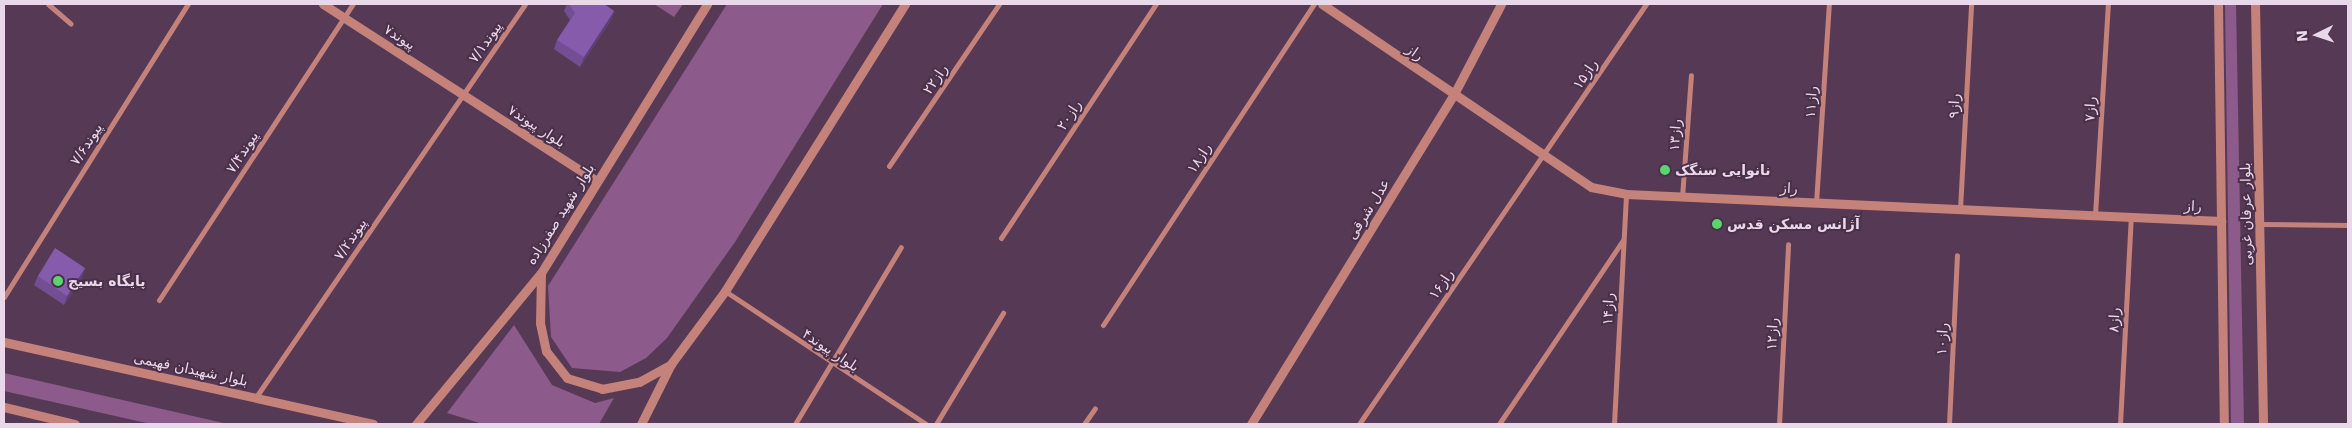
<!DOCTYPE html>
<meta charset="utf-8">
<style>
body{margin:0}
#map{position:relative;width:2352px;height:428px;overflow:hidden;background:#563a55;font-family:"DejaVu Sans","Noto Sans Arabic",sans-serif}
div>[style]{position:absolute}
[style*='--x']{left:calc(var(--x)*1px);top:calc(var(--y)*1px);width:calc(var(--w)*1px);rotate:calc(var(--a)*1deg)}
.green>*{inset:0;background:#8c5a8b}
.minor>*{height:5px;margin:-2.5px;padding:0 2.5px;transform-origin:2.5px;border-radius:2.5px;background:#c5827a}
.tertiary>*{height:9px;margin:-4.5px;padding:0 4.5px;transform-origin:4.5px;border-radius:4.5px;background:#c5827a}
.wall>*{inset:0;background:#734e94}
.shaded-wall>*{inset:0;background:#5e4078}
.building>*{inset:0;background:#865bac}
.dots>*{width:14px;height:14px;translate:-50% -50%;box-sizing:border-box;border:2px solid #4b304a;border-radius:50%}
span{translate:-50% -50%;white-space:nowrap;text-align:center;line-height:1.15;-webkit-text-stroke:4px #4b304a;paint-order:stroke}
.street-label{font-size:14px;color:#e9d8e9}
.poi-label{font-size:14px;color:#e9d8e9;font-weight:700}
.left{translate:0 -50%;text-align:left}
.frame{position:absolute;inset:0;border:5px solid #e9d8e9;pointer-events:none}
.north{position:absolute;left:2292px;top:10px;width:50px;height:50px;-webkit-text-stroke:4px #4b304a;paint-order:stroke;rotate:266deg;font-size:14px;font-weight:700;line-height:20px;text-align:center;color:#e9d8e9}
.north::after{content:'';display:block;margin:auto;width:18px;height:22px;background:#e9d8e9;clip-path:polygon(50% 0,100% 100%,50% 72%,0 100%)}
</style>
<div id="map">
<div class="green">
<i style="clip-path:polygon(654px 4px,683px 4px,674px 17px)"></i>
<i style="clip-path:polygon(727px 4px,883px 4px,735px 242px,667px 338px,646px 358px,620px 372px,572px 368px,551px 337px,548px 286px)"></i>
<i style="clip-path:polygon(2225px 4px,2236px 4px,2244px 424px,2231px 424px)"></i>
<i style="clip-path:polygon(514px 325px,552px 385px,595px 403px,614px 398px,599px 424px,483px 424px,447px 413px)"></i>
<i style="clip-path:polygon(4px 373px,228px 424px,151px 424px,4px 391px)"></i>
</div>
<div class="minor">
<i style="--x:48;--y:4;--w:30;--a:41"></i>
<i style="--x:889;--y:166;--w:196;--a:-55.8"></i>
<i style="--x:1682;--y:197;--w:122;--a:-85.8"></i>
<i style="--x:1816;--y:203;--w:199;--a:-86.3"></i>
<i style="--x:1960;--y:209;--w:205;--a:-86.9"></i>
<i style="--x:2095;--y:215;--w:211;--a:-86.5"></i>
<i style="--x:2261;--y:224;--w:87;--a:0.7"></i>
<i style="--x:1001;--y:238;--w:281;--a:-56.5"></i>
<i style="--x:725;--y:291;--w:241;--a:33.5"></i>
<i style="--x:4;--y:297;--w:346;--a:-57.9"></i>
<i style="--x:159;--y:300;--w:354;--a:-56.8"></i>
<i style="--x:1103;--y:325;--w:384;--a:-56.7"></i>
<i style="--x:256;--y:397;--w:476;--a:-55.6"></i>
<i style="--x:795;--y:424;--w:206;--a:-59.1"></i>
<i style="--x:936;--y:424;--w:130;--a:-58.9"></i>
<i style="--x:1084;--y:424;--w:19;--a:-55"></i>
<i style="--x:1359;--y:424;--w:509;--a:-55.65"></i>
<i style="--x:1499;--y:424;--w:222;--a:-56"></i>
<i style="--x:1614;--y:424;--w:230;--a:-87"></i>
<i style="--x:1779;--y:424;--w:180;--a:-87.1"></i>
<i style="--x:1949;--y:424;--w:169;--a:-87.3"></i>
<i style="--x:2120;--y:424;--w:207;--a:-87"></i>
</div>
<div class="tertiary">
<i style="--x:323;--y:4;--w:326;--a:32.9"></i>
<i style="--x:1322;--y:4;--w:325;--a:34.2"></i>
<i style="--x:1591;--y:187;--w:36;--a:11"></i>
<i style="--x:1626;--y:194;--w:596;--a:2.6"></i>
<i style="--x:2218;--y:4;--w:420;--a:89.2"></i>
<i style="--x:2255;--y:4;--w:420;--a:88.9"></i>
<i style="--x:541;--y:273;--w:50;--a:91.1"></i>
<i style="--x:540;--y:323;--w:29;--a:78"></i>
<i style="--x:546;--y:351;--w:34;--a:52"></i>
<i style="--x:567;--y:378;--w:37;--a:17"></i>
<i style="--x:602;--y:389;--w:38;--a:-11"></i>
<i style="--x:639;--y:382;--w:37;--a:-29"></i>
<i style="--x:4;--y:342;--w:378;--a:12.5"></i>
<i style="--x:4;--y:407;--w:73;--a:13.5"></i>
<i style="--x:416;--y:424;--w:196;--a:-50.4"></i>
<i style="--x:541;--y:273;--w:316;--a:-58.3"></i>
<i style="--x:641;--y:424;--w:67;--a:-63.4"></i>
<i style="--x:671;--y:364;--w:91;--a:-53.5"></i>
<i style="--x:725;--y:291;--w:339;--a:-57.9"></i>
<i style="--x:1251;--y:424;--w:385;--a:-58.4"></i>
<i style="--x:1453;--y:96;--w:104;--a:-62.4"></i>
</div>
<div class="wall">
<i style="clip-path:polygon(567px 4px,604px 4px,614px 11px,611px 20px,580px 67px,554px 49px,557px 40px,570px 20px,564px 11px)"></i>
<i style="clip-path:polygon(85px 268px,82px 277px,64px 305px,34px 285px,38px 276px)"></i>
</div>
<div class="shaded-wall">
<i style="clip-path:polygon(614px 11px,611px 20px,580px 67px,584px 57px)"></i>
<i style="clip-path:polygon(85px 268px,82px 277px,64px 305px,67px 296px)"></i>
</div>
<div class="building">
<i style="clip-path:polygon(569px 4px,604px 4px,614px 11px,584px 57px,557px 40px,575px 13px)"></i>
<i style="clip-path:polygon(55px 248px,85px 268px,67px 296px,38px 276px)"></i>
</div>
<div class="dots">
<i style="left:1665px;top:170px;background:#59d56f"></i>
<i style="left:1717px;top:224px;background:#59d56f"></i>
<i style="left:58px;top:281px;background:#59d56f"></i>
</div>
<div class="street-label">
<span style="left:400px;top:37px;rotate:33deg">پیوند۷</span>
<span style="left:485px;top:42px;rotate:-55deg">پیوند۷/۱</span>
<span style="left:1415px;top:52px;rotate:35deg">راز</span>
<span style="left:1585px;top:74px;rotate:-56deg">راز۱۵</span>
<span style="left:935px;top:79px;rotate:-56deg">راز۲۲</span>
<span style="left:1811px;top:102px;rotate:-86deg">راز۱۱</span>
<span style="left:1954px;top:106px;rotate:-87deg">راز۹</span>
<span style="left:2090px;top:109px;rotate:-87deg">راز۷</span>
<span style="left:1069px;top:115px;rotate:-57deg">راز۲۰</span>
<span style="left:537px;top:126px;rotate:33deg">بلوار پیوند۷</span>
<span style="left:1675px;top:135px;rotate:-86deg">راز۱۳</span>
<span style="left:86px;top:144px;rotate:-57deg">پیوند۷/۶</span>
<span style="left:242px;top:152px;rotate:-57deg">پیوند۷/۴</span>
<span style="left:1199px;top:158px;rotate:-57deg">راز۱۸</span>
<span style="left:1789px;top:188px;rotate:3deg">راز</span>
<span style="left:2193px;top:206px;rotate:3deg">راز</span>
<span style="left:1368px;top:209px;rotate:-58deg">عدل شرقی</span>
<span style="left:560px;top:214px;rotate:-58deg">بلوار شهید صفرزاده</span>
<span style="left:2246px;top:214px;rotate:-91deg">بلوار عرفان غربی</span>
<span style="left:350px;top:239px;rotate:-56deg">پیوند۷/۲</span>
<span style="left:1441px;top:284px;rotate:-56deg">راز۱۶</span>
<span style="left:1608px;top:309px;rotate:-87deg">راز۱۴</span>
<span style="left:2114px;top:320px;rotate:-87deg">راز۸</span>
<span style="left:1772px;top:334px;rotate:-87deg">راز۱۲</span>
<span style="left:1942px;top:339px;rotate:-87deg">راز۱۰</span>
<span style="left:831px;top:350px;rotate:34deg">بلوار پیوند۴</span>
<span style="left:191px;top:369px;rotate:12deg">بلوار شهیدان فهیمی</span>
</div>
<div class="poi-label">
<span class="left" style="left:1675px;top:170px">نانوایی سنگک</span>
<span class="left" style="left:1727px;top:224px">آژانس مسکن قدس</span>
<span class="left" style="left:68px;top:281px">پایگاه بسیج</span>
</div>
<div class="frame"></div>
<div class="north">N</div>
</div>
